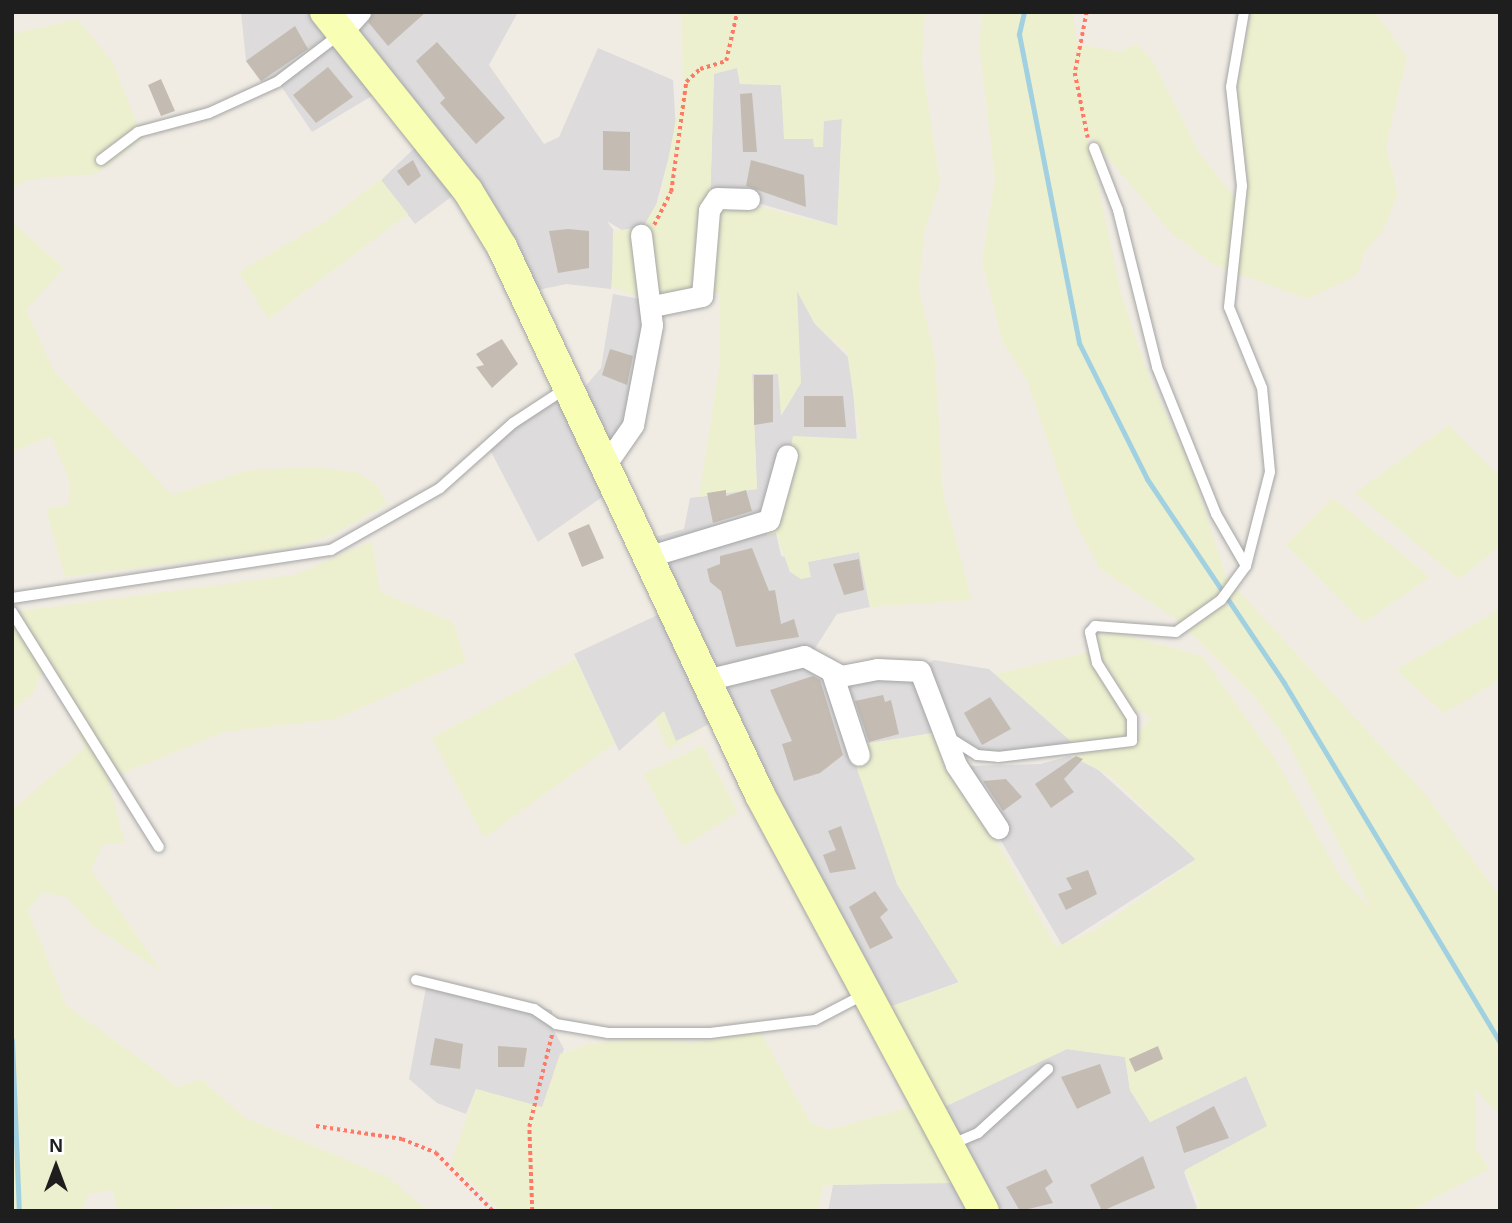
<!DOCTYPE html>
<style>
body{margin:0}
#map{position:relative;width:1512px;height:1223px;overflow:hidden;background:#f0ece4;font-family:Helvetica,sans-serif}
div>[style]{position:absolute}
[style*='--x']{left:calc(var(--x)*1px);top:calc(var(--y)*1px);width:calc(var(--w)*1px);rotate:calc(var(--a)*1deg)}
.residential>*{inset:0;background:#dddbdb}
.farmland>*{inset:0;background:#edf0ce}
.stream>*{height:5px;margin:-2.5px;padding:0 2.5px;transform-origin:2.5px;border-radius:2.5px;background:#a1d1e1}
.building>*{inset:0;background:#c4bcb3}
.path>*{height:3.5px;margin-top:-1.75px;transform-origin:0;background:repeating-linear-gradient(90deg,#ff7a66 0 3.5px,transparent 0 7px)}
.roads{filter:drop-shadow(0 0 2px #a5a5a5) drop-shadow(0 0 2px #a5a5a5)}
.lane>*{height:10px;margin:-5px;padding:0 5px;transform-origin:5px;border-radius:5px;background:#fff}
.street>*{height:21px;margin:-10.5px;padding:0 10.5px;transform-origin:10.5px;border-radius:10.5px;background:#fff}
.secondary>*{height:30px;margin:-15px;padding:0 15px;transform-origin:15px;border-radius:15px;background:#f8feb4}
span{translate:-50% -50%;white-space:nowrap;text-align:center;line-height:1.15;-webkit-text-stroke:7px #fff;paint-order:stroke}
.frame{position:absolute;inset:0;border:14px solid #1e1e1e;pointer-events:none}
.north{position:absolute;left:21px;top:1132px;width:70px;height:70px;-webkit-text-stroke:5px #fff;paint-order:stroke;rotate:0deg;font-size:19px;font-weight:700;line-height:28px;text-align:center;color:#1e1e1e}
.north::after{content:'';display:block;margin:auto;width:24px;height:32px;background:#1e1e1e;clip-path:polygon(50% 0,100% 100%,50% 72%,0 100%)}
</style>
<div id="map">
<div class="residential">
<i style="clip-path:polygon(241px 12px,518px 12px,489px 65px,544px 144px,559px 137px,598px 48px,673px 80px,676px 130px,654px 213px,643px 227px,625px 232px,607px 221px,616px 234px,611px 289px,566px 284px,519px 294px,459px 191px,415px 224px,381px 180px,425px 138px,385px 88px,312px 132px,277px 80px,261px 82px,246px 61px)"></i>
<i style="clip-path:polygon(737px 67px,740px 84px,781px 85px,785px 139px,813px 139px,824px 121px,842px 119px,838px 226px,744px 199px,710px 206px,714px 73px)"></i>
<i style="clip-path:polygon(796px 289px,815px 324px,851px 360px,857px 443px,793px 437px,776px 533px,781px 556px,807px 562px,859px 552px,870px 607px,837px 614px,810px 656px,824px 666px,897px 884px,959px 982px,892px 1006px,772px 815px,648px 539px,684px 529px,690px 498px,757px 489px,752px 373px,778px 374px)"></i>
<i style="clip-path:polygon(613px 294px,656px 302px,632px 423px,612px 455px,577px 396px,601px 368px)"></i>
<i style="clip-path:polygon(562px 391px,608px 493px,538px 542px,486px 442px)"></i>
<i style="clip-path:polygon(666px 611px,716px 720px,676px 742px,663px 712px,619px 751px,574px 654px)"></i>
<i style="clip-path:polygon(934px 660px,989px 669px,1081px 750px,977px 755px,953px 741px,920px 667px)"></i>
<i style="clip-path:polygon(897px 673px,919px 677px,943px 731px,861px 745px,847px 686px)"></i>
<i style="clip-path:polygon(1070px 756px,1093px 765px,1196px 859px,1062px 945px,986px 815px,968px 766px,1040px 764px)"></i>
<i style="clip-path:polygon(427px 982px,552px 1010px,552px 1027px,564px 1049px,543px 1108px,476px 1089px,466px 1114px,437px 1103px,409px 1079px)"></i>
<i style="clip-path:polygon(1067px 1049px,1125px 1057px,1130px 1090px,1150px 1122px,1246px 1076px,1268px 1126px,1184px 1172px,1198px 1211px,828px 1211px,833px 1185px,963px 1182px,929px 1114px)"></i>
</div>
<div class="farmland">
<i style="clip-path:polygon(evenodd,681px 12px,925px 12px,922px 63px,940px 183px,924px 233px,919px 289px,935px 357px,943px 493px,972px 600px,870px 607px,859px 552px,808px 562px,811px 577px,801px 579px,790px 572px,776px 533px,767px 535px,766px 527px,781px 517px,793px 436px,860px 439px,847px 352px,815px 324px,797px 291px,801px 383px,781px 416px,778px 374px,752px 374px,757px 489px,699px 497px,720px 362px,720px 293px,658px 293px,649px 301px,612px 287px,613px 231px,643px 227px,661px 196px,683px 84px,681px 12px,737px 68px,740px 84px,781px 85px,784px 139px,813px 139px,814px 147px,823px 147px,824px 121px,842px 119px,837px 226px,756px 206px,710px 206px,714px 74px,737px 68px)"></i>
<i style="clip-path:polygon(983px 12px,1073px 12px,1077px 44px,1120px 52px,1136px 44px,1152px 60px,1200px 154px,1238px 201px,1231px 120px,1251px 12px,1375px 12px,1407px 57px,1386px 146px,1398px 194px,1383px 230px,1365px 252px,1357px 275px,1307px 299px,1215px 265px,1171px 233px,1087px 133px,1121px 294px,1150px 380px,1192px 469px,1226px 577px,1425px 794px,1500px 897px,1500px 1115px,1475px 1089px,1475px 1147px,1489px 1169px,1411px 1211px,1193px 1211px,1200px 1205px,1185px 1170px,1267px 1126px,1246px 1076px,1150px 1122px,1130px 1090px,1125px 1057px,1067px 1049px,942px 1108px,815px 877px,892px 1006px,959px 983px,897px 884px,849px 746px,936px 733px,1056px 947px,1093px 931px,1196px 860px,1112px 777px,1071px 756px,1130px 743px,1074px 744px,995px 674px,1094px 651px,1132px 718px,1133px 740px,1151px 717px,1132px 708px,1095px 645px,1097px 637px,1113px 632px,1202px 656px,1276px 760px,1341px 878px,1371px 908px,1286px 739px,1255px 697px,1179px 621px,1100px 569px,1074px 519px,1027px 380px,1003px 343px,982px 262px,995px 178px,979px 44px)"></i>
<i style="clip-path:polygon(77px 19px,112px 61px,143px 139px,96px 174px,30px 179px,12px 188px,12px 34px)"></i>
<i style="clip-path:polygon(391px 171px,381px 180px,408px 214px,268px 319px,239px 272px,326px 221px)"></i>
<i style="clip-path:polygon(12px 222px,64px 268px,26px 310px,54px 371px,172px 495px,248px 470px,314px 467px,356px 472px,377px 485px,387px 504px,332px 535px,290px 548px,65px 577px,46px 509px,69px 504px,70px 482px,51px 436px,12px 452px)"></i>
<i style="clip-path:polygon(1449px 425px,1500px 477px,1500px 546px,1459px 579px,1355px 493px)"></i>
<i style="clip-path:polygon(1333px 498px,1430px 577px,1363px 623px,1286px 545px)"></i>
<i style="clip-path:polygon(372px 541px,380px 592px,453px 622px,466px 661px,335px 719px,224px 732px,108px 779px,125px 843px,104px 843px,91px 869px,161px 971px,93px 926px,67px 897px,42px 892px,28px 911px,66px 1005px,178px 1087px,201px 1079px,244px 1117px,388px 1177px,428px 1211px,276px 1211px,267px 1205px,118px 1211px,112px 1190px,89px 1194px,82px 1211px,12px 1211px,12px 810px,85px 747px,46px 663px,33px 693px,12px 710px,12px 605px,44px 661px,20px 611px,295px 575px)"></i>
<i style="clip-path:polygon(1500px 609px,1500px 680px,1444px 713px,1396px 670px)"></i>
<i style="clip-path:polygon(576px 659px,615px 743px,484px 838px,432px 738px)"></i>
<i style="clip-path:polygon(664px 711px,676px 741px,717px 721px,668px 750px,655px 719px)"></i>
<i style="clip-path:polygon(703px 745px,738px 812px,683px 847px,643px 774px)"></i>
<i style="clip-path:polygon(760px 1031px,810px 1122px,829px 1130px,912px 1106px,958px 1183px,823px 1185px,818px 1211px,501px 1211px,451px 1164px,476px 1089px,542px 1107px,560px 1054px,589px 1044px,647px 1038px,692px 1043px)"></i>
</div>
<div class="stream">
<i style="--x:1024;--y:12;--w:23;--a:103"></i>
<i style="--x:1019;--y:34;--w:315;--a:79"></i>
<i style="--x:1079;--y:343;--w:152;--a:63.4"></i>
<i style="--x:1147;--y:479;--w:246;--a:56.1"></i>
<i style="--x:1284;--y:683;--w:420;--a:59"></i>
<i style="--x:12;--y:1040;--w:171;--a:87.7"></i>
</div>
<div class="building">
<i style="clip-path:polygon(373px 12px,426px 12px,388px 46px,368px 22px)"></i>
<i style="clip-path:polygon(295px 26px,308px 49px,261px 81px,246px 61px)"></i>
<i style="clip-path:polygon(437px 42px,505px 118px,476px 144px,440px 103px,445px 98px,416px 61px)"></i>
<i style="clip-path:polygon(328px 67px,353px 97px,316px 123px,293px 95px)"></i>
<i style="clip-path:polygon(161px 79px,175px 111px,161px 116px,148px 85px)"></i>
<i style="clip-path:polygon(752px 93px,757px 152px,743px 152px,740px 94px)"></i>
<i style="clip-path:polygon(603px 131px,630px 132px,630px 171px,603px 170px)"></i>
<i style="clip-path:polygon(413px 160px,421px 176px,408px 186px,397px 171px)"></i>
<i style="clip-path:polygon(751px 160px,804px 175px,806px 207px,746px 186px)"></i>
<i style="clip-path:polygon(568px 229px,589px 231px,589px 268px,558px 273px,549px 231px)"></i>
<i style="clip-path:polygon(502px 339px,518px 364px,492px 388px,476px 367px,484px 365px,476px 354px)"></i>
<i style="clip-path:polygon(610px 349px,633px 356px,627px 385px,602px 375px)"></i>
<i style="clip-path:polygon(754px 375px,773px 375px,773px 422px,754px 425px)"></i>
<i style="clip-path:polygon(804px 396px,843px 396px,846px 427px,804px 427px)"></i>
<i style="clip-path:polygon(726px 490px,726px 496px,746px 490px,752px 511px,713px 523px,707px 493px)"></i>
<i style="clip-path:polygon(589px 524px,604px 558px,582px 567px,568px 533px)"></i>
<i style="clip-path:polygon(752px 548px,769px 591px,775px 590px,781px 624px,794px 619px,799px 637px,736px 647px,721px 591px,710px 582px,707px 569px,720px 564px,720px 556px)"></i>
<i style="clip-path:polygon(859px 559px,864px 590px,844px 595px,833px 564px)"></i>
<i style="clip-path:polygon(813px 676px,820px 680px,843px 755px,820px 773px,794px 781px,782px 744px,792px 741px,770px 690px)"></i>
<i style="clip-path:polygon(883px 695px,885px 702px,891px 700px,899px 734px,869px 742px,855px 701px)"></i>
<i style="clip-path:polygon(990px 697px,1011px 729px,982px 745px,964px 713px)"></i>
<i style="clip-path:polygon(1076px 756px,1083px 759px,1064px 779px,1074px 792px,1051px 808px,1035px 784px)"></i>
<i style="clip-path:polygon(1006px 779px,1022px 797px,1003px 811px,983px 781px)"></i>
<i style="clip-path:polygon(841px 826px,856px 869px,830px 873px,823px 855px,836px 850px,828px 831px)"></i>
<i style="clip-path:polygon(1088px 870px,1097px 894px,1066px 910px,1058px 894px,1072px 889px,1066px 878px)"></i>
<i style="clip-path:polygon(875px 891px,888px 910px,880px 917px,893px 938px,870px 949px,849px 907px)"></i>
<i style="clip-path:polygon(435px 1038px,463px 1044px,460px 1069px,430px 1065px)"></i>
<i style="clip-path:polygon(498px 1046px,527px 1048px,524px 1067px,498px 1067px)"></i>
<i style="clip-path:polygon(1158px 1046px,1163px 1059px,1135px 1072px,1129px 1059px)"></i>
<i style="clip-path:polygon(1100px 1064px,1111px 1093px,1077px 1109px,1061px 1077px)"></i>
<i style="clip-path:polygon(1214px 1106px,1229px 1138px,1184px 1153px,1176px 1127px)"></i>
<i style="clip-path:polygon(1143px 1156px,1155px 1188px,1102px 1211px,1090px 1185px)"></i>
<i style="clip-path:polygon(1046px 1169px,1053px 1182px,1045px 1188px,1053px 1203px,1020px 1211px,1006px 1187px)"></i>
</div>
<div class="path">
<i style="--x:1087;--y:12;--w:62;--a:101.1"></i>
<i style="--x:1075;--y:73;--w:66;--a:78.7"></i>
<i style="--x:654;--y:225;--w:37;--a:-63"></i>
<i style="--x:671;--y:192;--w:111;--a:-82.2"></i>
<i style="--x:686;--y:82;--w:19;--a:-43"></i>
<i style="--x:700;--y:69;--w:27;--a:-17"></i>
<i style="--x:726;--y:61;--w:50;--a:-77.3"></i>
<i style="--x:316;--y:1126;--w:87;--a:8.6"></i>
<i style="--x:402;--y:1139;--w:37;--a:22"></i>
<i style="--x:436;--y:1153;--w:81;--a:45.5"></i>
<i style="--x:532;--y:1211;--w:84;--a:-92"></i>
<i style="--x:529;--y:1127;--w:96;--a:-76.1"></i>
</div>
<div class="roads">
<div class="lane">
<i style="--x:1094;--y:148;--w:66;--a:68.8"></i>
<i style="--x:1118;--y:210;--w:162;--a:76"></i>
<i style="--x:1157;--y:367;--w:158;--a:68.1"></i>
<i style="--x:1216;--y:514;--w:60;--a:60"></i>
<i style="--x:101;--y:160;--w:46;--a:-37.1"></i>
<i style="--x:138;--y:132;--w:73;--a:-15"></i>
<i style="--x:209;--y:113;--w:75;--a:-24.5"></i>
<i style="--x:277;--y:82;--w:79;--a:-37.3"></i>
<i style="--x:12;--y:598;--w:323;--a:-8.6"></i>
<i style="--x:331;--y:550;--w:125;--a:-29.6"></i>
<i style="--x:440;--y:488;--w:98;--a:-41.7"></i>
<i style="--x:513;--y:423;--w:62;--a:-33.2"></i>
<i style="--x:12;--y:612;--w:277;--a:58"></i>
<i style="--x:950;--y:738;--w:32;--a:32"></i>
<i style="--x:977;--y:755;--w:21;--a:5"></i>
<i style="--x:998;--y:757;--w:135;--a:-6.8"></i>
<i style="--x:1132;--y:741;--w:23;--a:-90"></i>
<i style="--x:1132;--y:718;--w:65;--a:-122.5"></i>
<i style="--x:1097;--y:663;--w:32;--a:-103"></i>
<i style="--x:1090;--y:632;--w:8;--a:-50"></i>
<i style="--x:1095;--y:626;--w:81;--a:4.2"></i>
<i style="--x:1176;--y:632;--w:55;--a:-35.4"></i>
<i style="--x:1221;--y:600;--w:42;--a:-53.7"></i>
<i style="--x:1246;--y:566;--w:97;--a:-75.7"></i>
<i style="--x:1270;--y:472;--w:84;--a:-95.4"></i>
<i style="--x:1262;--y:388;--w:87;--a:-112.2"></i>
<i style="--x:1229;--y:307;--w:122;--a:-83.9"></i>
<i style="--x:1242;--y:186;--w:100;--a:-96.3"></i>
<i style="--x:1231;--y:87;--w:76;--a:-80.2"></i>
<i style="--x:416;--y:980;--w:122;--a:13.8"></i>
<i style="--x:534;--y:1009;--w:27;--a:34"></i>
<i style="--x:556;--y:1024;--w:53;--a:9.8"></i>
<i style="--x:608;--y:1033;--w:102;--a:0"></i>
<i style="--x:710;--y:1033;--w:106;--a:-7.1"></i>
<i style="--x:815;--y:1020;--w:56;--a:-27.5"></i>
<i style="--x:952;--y:1144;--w:28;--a:-23"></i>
<i style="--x:978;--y:1133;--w:95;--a:-42.4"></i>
</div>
<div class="street">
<i style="--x:340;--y:34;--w:30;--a:-48"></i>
<i style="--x:653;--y:306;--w:50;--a:-11.5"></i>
<i style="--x:702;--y:296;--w:86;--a:-85.3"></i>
<i style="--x:709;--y:210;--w:14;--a:-56"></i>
<i style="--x:717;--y:198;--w:32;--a:2"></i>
<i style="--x:608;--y:461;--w:44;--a:-55.2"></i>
<i style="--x:633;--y:425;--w:102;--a:-79.2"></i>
<i style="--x:652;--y:325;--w:91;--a:-97"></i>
<i style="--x:650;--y:556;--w:124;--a:-16.8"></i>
<i style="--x:769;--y:520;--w:67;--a:-74.5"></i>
<i style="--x:832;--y:673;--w:86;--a:71.8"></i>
<i style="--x:710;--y:679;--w:97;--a:-13.7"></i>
<i style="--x:804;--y:656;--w:42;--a:28.4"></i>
<i style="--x:841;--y:676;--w:37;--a:-11"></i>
<i style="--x:877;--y:669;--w:43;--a:2.7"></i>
<i style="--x:920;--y:671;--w:101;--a:69"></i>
<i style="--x:956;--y:765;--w:76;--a:56.3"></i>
</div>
<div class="secondary">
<i style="--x:325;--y:12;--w:229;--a:51.4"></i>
<i style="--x:468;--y:191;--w:66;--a:58.7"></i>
<i style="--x:502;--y:247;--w:606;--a:64.79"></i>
<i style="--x:760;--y:795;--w:472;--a:61.7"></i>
</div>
</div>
<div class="frame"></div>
<div class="north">N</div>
</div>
